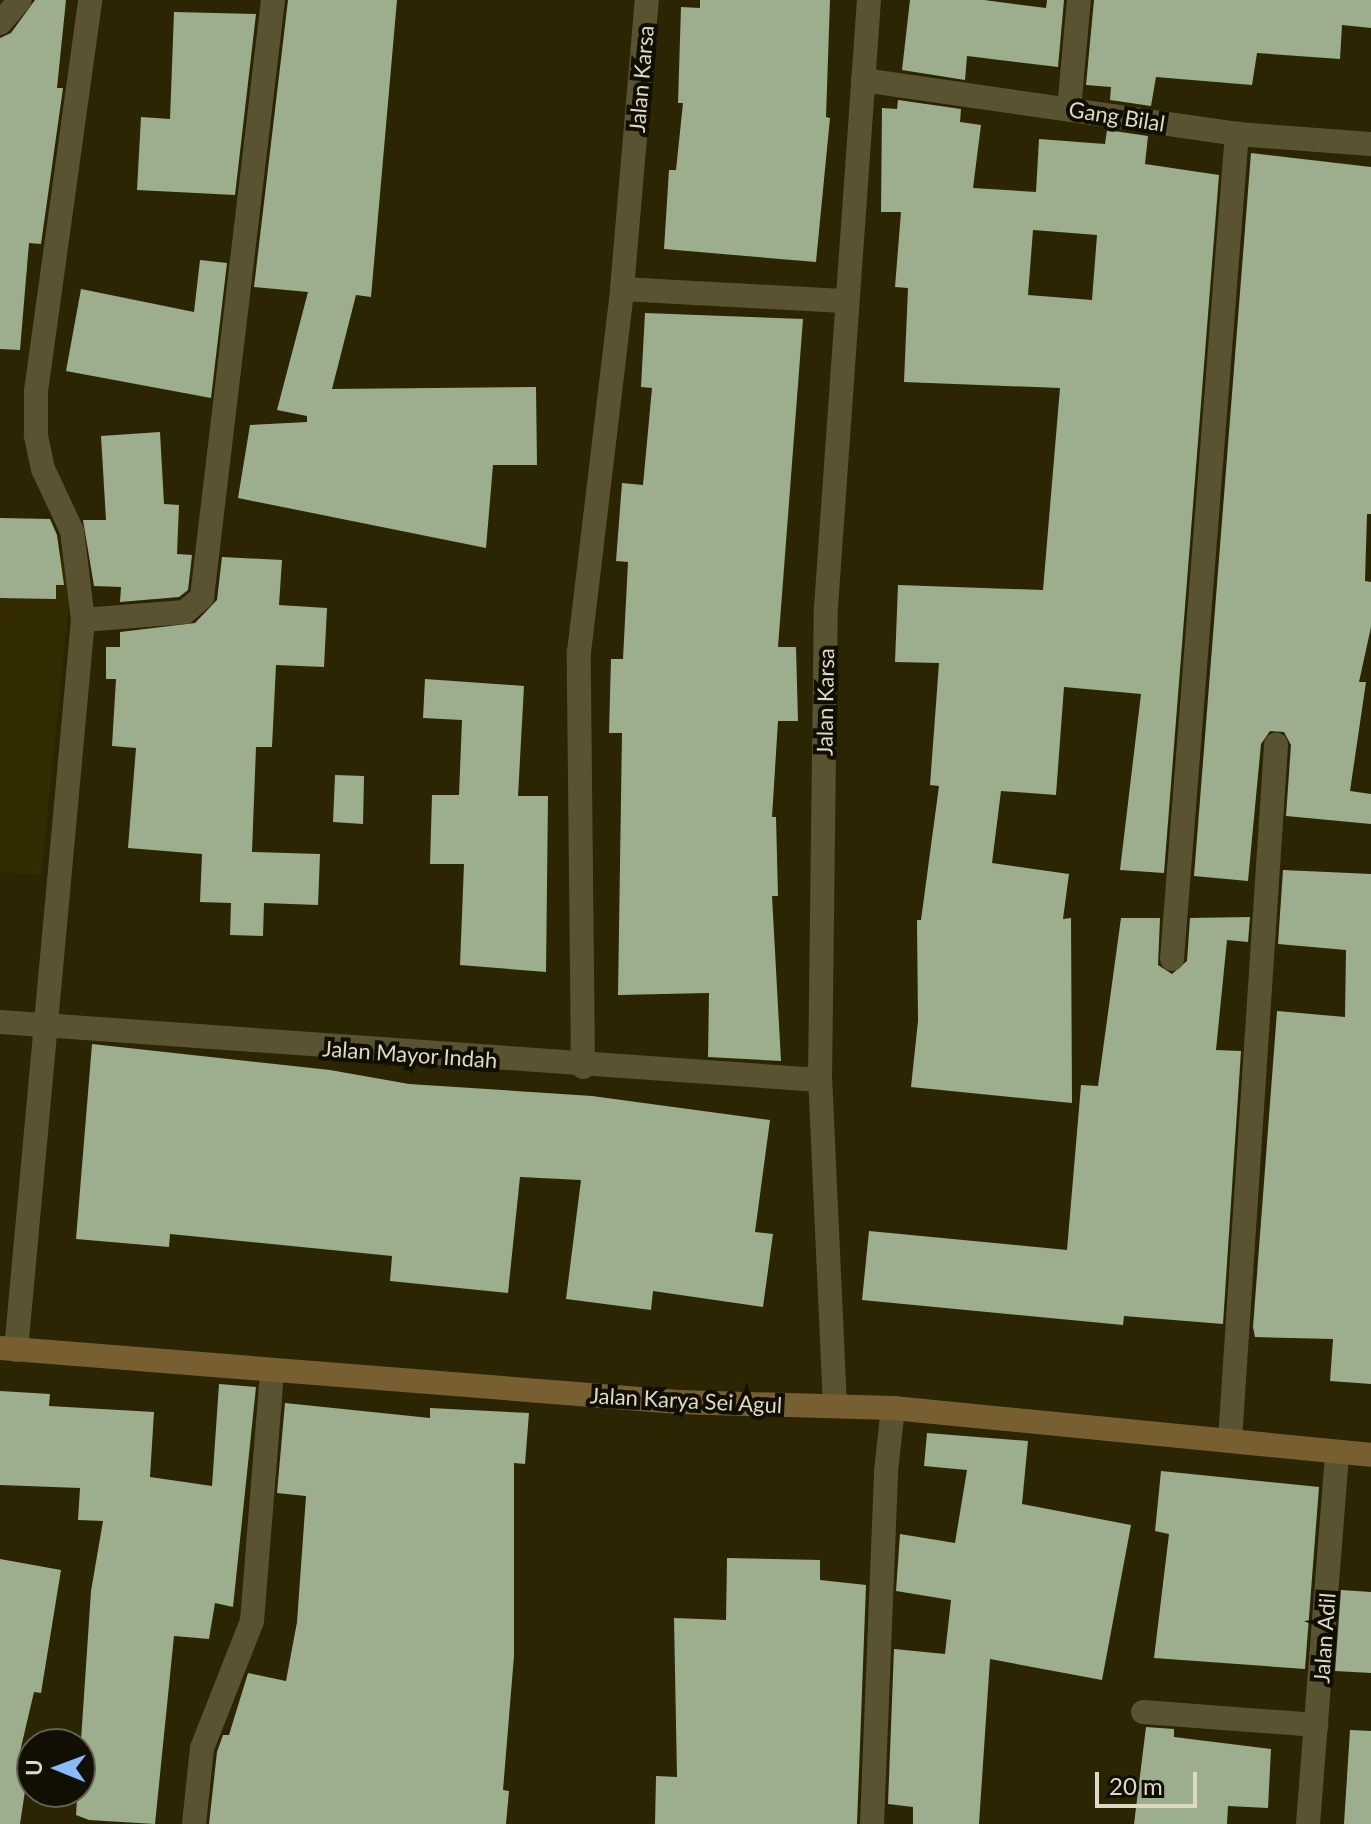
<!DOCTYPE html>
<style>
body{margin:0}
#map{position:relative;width:1371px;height:1824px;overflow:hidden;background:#2b2504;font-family:Lato,sans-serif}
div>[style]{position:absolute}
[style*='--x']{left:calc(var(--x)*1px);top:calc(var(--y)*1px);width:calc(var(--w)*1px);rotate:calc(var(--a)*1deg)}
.built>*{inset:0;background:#342c01}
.building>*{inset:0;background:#9dae8e}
.minor>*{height:24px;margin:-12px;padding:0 12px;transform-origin:12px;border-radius:12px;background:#595332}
.secondary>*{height:24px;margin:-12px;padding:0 12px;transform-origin:12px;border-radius:12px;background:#775f31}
span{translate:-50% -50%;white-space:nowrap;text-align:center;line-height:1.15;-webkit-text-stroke:8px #110e03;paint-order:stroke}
.street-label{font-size:22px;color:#ddd9c7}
.north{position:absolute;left:16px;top:1728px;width:80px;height:80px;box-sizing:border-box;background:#110e03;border:2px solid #635f51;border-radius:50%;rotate:271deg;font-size:22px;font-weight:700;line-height:32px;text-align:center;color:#ddd9c7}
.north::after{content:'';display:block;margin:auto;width:28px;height:36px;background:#88bafc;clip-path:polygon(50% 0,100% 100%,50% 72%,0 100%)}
.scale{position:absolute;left:1095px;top:1772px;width:102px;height:36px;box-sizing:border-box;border:4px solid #ddd9c7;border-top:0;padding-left:10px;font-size:24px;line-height:28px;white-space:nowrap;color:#ddd9c7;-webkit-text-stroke:6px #110e03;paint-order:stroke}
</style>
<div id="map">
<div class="built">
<i style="clip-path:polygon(0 518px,10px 520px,73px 563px,41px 875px,0 872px)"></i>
</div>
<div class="building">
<i style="clip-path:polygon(35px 0,66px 0,57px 88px,63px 88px,41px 244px,29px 243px,20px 350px,0 349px,0 38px,11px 33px)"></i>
<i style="clip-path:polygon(288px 0,397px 0,371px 297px,356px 295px,332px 389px,536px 387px,537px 465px,493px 465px,486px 548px,238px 498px,250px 425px,307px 422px,307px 416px,277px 410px,308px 292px,254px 287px)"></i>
<i style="clip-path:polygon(700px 0,830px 0,826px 117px,830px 118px,816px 262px,664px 249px,669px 170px,676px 170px,683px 103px,678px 103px,681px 7px,700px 8px)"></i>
<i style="clip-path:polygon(910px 0,984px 0,1046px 8px,1047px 0,1064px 0,1058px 67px,967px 56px,965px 80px,902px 70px)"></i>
<i style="clip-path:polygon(1094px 0,1371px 0,1371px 28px,1342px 25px,1340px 59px,1257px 53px,1252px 85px,1156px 77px,1151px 106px,1110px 100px,1111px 87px,1086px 85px)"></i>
<i style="clip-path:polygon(174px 12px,256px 14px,235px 195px,137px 190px,141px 117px,170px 119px)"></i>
<i style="clip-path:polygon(evenodd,898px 100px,961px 109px,960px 122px,981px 125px,973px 188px,1036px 192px,1039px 139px,1105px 144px,1107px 130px,1148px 136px,1145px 164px,1219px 175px,1164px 873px,1120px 870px,1141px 694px,1064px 687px,1056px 795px,1001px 791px,992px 863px,1069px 874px,1063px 919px,1071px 918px,1072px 1103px,911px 1087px,918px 1021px,917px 920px,921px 920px,939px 786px,930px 785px,939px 663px,895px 662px,898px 585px,1043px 590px,1060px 388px,904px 382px,908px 288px,895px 287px,901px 212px,881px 212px,882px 108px,897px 109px,898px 100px,1033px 230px,1097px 235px,1092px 300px,1028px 295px,1033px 230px)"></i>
<i style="clip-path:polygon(1251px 153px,1371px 167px,1371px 514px,1367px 514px,1365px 581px,1371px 582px,1371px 627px,1359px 682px,1366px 682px,1350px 791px,1371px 794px,1371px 824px,1286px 816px,1291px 745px,1284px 732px,1270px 731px,1261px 744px,1248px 881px,1194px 876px)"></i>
<i style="clip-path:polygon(200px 260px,227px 263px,211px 398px,66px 371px,81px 289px,194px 312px)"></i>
<i style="clip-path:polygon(645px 313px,803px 319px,778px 647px,796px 647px,798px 721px,778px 721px,772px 817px,776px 817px,778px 896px,772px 896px,781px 1061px,708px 1057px,709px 993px,618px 995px,622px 733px,609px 733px,611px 659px,623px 659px,628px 562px,616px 561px,622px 483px,643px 485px,652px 388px,641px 387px)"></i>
<i style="clip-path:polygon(160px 432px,164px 504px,179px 505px,177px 554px,192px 555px,188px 590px,179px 597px,120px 602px,121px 587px,94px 586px,83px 520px,106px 520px,101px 436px)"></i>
<i style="clip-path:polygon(0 518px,50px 519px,57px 535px,64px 585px,56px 585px,56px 599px,0 598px)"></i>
<i style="clip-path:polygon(222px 557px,282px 560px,279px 605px,327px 608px,324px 667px,276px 665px,272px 747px,256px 747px,252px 852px,320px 854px,318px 905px,264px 903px,263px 936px,230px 935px,231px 903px,200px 902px,202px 854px,128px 848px,136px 748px,112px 746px,116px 679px,106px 679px,106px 647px,120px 647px,120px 632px,195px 623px,217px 600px)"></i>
<i style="clip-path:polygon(425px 679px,524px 686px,518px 796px,548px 796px,546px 972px,460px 965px,464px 864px,430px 864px,432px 795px,459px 795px,462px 720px,423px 718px)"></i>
<i style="clip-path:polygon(335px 775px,364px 776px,363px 824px,333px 822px)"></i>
<i style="clip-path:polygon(1283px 870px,1371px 874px,1371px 1384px,1330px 1381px,1333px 1339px,1255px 1337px,1253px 1327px,1277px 1011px,1345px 1017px,1346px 950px,1278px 944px)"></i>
<i style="clip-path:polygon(1250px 917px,1248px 942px,1227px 940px,1216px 1050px,1241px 1051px,1223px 1324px,1124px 1316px,1123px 1325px,862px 1300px,869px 1231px,1067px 1250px,1081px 1085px,1098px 1086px,1121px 918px,1160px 918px,1158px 965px,1172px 974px,1187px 961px,1190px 918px)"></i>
<i style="clip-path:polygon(92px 1044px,330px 1070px,409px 1084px,592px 1096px,770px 1120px,755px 1232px,773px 1234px,763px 1307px,653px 1291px,651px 1310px,566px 1299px,581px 1180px,520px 1177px,508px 1293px,390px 1281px,392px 1256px,170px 1234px,169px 1247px,76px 1239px)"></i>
<i style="clip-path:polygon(219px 1384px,256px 1387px,233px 1607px,215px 1603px,209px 1639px,174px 1636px,155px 1824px,89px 1820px,76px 1815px,91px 1591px,103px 1521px,78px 1520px,80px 1488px,0 1485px,0 1391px,50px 1394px,49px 1406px,154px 1412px,150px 1477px,212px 1486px)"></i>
<i style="clip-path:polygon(285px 1403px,430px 1418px,430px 1408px,529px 1413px,525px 1464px,514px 1463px,514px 1656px,503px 1790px,509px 1791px,506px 1824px,209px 1824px,217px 1752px,223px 1735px,229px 1735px,248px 1673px,286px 1681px,297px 1622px,306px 1496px,277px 1493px)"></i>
<i style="clip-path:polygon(927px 1433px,1028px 1441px,1022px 1504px,1131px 1525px,1102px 1680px,990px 1659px,979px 1824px,913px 1824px,913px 1807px,888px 1804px,894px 1649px,945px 1654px,951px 1600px,896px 1591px,900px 1534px,955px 1543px,967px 1470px,924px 1466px)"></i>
<i style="clip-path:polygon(1161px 1471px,1319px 1487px,1305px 1669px,1154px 1658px,1169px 1534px,1155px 1531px)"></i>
<i style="clip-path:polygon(727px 1558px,820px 1560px,820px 1580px,866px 1585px,857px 1824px,655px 1824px,656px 1776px,677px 1777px,674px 1618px,726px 1620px)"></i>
<i style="clip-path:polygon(0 1559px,61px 1570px,41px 1693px,34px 1692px,19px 1756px,30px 1758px,20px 1824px,0 1824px)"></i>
<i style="clip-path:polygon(1341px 1590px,1371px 1592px,1371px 1673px,1335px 1671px)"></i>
<i style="clip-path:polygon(1146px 1727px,1174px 1729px,1174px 1737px,1271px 1749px,1268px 1808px,1228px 1806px,1227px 1824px,1134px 1824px)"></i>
<i style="clip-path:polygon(1350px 1730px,1371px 1731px,1371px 1824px,1344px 1824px)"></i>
</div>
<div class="minor">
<i style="--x:0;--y:23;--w:30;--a:-49"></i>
<i style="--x:863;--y:80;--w:378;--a:8.2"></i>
<i style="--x:1237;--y:134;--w:134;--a:4.3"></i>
<i style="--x:1069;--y:109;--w:109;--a:-84.8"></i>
<i style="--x:622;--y:289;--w:225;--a:3.1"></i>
<i style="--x:83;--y:620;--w:102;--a:-4.5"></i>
<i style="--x:185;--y:612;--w:23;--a:-41"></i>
<i style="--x:202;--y:597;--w:601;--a:-83.22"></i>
<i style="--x:1172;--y:959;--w:828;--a:-85.5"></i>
<i style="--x:0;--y:1022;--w:822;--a:4.05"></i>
<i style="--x:583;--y:1067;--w:415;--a:-90.6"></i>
<i style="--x:579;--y:652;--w:366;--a:-83.2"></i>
<i style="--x:622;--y:289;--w:290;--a:-85.1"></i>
<i style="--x:16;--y:1350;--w:733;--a:-84.76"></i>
<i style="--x:83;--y:620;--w:90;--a:-97"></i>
<i style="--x:72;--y:531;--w:68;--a:-115.1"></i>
<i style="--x:43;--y:469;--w:35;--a:-102"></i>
<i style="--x:36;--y:435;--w:44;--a:-90"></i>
<i style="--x:36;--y:391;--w:395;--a:-82.1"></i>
<i style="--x:835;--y:1406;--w:326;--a:-92.6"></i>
<i style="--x:820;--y:1080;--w:473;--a:-89.3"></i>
<i style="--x:826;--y:607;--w:609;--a:-85.95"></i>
<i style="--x:1230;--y:1440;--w:697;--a:-86.21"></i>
<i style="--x:1143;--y:1712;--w:174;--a:4.3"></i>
<i style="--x:194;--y:1824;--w:76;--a:-84"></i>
<i style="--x:202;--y:1748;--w:136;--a:-68.5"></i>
<i style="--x:252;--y:1621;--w:249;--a:-85.4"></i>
<i style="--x:872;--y:1824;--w:353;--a:-87.7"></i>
<i style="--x:886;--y:1471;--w:63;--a:-83.7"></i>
<i style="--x:1308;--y:1824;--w:373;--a:-85.5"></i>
</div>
<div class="secondary">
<i style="--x:0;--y:1348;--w:680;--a:4.55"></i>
<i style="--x:678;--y:1402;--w:215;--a:1.6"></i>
<i style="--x:893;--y:1408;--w:480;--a:5.6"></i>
</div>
<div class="street-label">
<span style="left:641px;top:79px;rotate:-85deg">Jalan Karsa</span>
<span style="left:1117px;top:116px;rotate:9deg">Gang Bilal</span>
<span style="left:825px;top:702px;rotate:-89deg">Jalan Karsa</span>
<span style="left:410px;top:1054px;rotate:4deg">Jalan Mayor Indah</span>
<span style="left:686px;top:1400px;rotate:3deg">Jalan Karya Sei Agul</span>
<span style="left:1324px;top:1638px;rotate:-86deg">Jalan Adil</span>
</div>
<div class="north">U</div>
<div class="scale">20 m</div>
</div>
